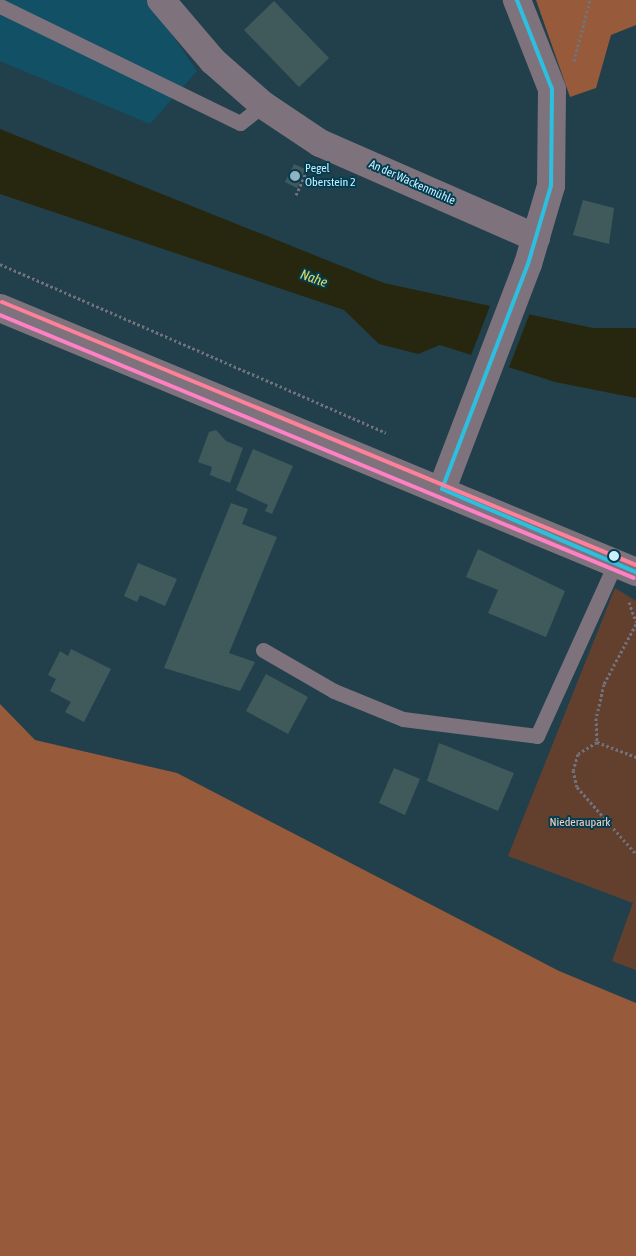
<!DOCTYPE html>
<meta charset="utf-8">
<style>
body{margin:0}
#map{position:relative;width:636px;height:1256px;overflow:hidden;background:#22404b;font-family:"Asap Condensed",sans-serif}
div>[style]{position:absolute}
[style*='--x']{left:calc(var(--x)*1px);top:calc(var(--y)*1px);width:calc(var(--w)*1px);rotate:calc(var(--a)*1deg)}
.built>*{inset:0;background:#125065}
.green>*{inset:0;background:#63402e}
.forest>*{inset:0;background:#975a3b}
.water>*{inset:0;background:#27270f}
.pier>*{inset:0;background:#22404b}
.building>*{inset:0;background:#405a5c}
.path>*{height:3px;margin-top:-1.5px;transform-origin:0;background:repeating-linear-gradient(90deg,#71727b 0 2.5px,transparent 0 5px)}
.lane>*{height:15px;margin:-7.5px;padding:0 7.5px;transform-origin:7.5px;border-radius:7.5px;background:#7e737d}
.street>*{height:28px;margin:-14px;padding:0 14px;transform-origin:14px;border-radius:14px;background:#7e737d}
.bus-1>*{height:4px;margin:-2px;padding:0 2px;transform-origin:2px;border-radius:2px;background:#2dbfdf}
.bus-2>*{height:4px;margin:-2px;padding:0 2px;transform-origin:2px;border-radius:2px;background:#ff80c5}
.bus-3>*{height:4px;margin:-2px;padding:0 2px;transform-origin:2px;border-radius:2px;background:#ff8098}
.dots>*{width:14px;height:14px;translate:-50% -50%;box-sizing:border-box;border:2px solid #013d51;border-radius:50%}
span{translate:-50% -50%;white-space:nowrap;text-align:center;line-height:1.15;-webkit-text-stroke:4px #013d51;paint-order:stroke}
.poi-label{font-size:12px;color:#ceeffe}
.left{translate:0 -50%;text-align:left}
.street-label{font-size:12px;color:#ceeffe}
.park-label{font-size:12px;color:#fcd1bd}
.water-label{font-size:14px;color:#dfd962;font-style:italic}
</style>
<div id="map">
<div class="built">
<i style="clip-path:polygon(0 0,148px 0,197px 71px,150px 124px,0 61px)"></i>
</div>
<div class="green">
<i style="clip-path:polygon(615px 588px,636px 601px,636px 970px,612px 961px,633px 903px,508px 856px)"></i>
</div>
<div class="forest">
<i style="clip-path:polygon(536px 0,636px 0,636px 25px,611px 35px,596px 88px,570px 97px)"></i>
<i style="clip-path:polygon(0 704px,35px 740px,177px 773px,559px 971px,636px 1003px,636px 1256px,0 1256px)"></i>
</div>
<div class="water">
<i style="clip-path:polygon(0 129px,384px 283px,593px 328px,636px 328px,636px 398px,555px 382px,440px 345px,418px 354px,379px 344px,344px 310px,0 194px)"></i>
</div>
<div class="pier">
<i style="clip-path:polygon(492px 301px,531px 310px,508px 370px,470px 358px)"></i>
</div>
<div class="building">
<i style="clip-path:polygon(274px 1px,329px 58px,299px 87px,244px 30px)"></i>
<i style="clip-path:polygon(294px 164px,305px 169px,297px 188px,285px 182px)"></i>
<i style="clip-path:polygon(583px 200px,614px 208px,609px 244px,573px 235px)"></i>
<i style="clip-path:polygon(216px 430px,226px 441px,243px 448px,230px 483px,210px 475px,212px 467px,198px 462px,209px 432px)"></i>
<i style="clip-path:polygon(253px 449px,293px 466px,272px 514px,265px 511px,268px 505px,236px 490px)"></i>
<i style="clip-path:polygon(231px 503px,248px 509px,242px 524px,277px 537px,229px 653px,255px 662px,240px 691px,164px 668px)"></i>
<i style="clip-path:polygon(478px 549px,565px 591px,546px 637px,488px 613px,498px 590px,466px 577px)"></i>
<i style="clip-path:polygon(138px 563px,177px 579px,165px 606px,140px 595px,137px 602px,124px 596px)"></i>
<i style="clip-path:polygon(71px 649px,111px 669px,84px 722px,65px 712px,71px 702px,50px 691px,56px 679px,48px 675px,60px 651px,68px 656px)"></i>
<i style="clip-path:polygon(266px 674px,308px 697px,288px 734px,246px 711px)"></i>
<i style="clip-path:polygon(439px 743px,514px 773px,498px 811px,427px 781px)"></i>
<i style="clip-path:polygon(394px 768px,420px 779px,405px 815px,379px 803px)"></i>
</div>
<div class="path">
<i style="--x:574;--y:61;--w:63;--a:-75.3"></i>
<i style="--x:296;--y:195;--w:27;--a:-66"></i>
<i style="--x:0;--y:264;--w:421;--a:23.6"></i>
<i style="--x:629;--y:602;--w:21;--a:71"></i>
<i style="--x:636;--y:624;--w:68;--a:118.1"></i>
<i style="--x:604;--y:684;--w:35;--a:103"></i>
<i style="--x:596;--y:718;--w:24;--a:88"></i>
<i style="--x:597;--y:742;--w:42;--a:21"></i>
<i style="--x:597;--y:742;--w:22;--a:148"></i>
<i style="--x:578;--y:754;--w:17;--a:107"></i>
<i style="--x:573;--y:770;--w:17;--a:77"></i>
<i style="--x:577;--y:787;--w:89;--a:48.6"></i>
</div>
<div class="lane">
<i style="--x:0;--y:6;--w:267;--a:26"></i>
<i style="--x:240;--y:123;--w:29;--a:-38"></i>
<i style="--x:263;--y:650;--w:82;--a:30"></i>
<i style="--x:334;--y:691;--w:74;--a:22.1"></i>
<i style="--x:403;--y:719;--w:135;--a:7.2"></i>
<i style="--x:537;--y:736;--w:189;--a:-65.6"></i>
</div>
<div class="street">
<i style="--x:161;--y:0;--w:80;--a:49.6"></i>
<i style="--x:213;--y:61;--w:67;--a:41.3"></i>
<i style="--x:263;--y:105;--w:69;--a:33.7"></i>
<i style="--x:320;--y:143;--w:236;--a:23.7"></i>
<i style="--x:0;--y:308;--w:689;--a:22.54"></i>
<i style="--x:442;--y:489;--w:241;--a:-69.1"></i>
<i style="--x:528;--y:264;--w:81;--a:-73.6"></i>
<i style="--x:551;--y:186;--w:97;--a:-89.4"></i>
<i style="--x:552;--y:89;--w:96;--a:-111.5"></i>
</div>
<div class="bus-1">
<i style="--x:442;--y:489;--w:241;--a:-69.1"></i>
<i style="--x:528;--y:264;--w:81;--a:-73.6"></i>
<i style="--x:551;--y:186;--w:97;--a:-89.4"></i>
<i style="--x:552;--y:89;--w:96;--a:-111.5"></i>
<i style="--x:442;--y:489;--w:211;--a:23.2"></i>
</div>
<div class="bus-2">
<i style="--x:0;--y:315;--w:686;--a:22.53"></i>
</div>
<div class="bus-3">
<i style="--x:2;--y:302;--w:686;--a:22.53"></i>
</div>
<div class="dots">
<i style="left:295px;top:176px;background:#92b2bf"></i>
<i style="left:614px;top:556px;background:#ceeffe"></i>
</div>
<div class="poi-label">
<span class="left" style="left:305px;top:176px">Pegel<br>Oberstein 2</span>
</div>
<div class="street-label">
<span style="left:412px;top:183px;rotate:24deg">An der Wackenmühle</span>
</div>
<div class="park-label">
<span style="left:580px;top:823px">Niederaupark</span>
</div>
<div class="water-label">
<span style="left:314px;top:278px;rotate:20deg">Nahe</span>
</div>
</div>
